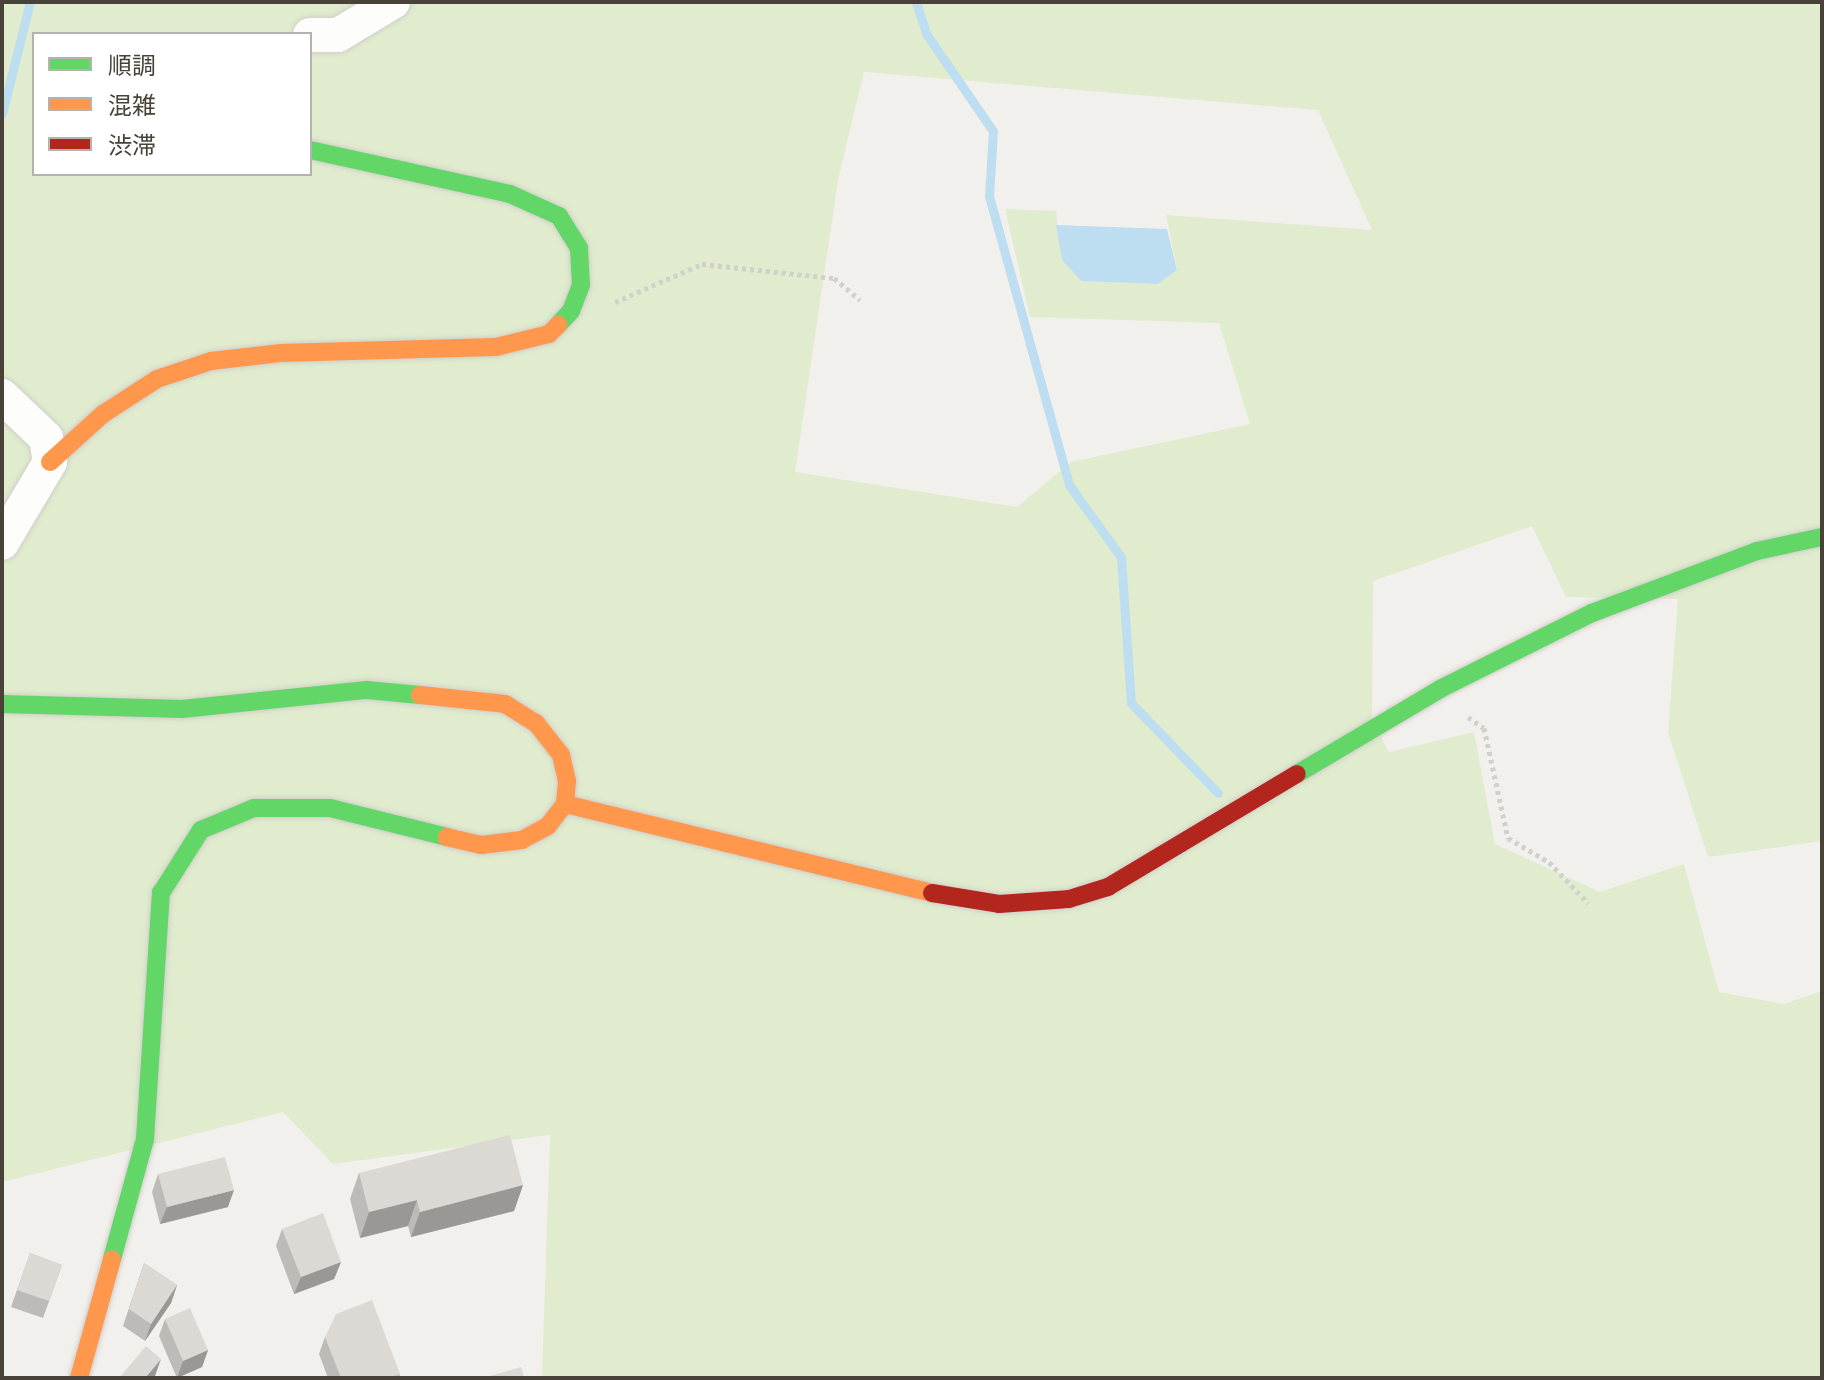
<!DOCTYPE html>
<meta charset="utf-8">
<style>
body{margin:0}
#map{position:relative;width:1824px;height:1380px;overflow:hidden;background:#f2f0ed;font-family:Overpass,"Noto Sans JP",sans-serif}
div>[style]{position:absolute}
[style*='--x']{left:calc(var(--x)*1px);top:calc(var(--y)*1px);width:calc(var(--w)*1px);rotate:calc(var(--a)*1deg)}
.green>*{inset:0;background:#e0eccd}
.water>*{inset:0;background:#bdddf0}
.stream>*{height:9px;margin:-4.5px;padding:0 4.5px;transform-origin:4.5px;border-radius:4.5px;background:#bdddf0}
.path>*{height:5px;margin-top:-2.5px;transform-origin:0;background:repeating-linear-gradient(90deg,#d2d0cb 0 4px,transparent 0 8px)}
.roads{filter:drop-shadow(0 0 2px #d0ceca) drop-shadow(0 0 2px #d0ceca)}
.street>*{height:34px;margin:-17px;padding:0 17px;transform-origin:17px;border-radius:17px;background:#fdfdfc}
.fast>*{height:18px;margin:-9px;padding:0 9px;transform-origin:9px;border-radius:9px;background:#63d668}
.slow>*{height:18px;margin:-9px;padding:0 9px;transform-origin:9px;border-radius:9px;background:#ff974d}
.jam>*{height:18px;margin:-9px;padding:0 9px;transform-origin:9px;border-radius:9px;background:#b3261e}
.wall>*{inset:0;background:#bdbbb7}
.shaded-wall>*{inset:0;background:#9a9895}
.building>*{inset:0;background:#dcd9d5}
span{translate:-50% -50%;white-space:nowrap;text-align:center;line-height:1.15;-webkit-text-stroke:7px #fff;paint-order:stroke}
.frame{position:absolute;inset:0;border:4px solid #494238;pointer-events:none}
.legend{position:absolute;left:32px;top:32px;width:280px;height:144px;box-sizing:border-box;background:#fff;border:2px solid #b6b3af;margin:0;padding:10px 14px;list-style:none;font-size:24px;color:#494238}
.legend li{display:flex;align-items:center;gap:16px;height:40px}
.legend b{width:40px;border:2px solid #b6b3af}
</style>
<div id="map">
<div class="green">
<i style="clip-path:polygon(evenodd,2px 2px,1822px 2px,1822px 841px,1708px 857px,1668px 732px,1678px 599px,1566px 597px,1532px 526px,1373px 581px,1372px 720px,1389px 752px,1474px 732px,1495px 844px,1600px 892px,1684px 864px,1719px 992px,1784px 1004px,1822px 991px,1822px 1378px,542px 1378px,550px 1135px,333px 1164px,283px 1112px,2px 1182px,2px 2px,34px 34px,310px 34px,310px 174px,34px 174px,34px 34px,2px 2px,864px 72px,1318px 110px,1372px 230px,1166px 215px,1177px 270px,1158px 284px,1081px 281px,1062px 260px,1056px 211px,1005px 209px,1030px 317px,1219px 323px,1250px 424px,1071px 462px,1017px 507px,795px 472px,838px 180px,864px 72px)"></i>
</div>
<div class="water">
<i style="clip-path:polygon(1056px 225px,1167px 229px,1177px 270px,1158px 284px,1081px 281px,1062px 260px)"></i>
</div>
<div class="stream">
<i style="--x:916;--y:2;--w:35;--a:72"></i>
<i style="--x:927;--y:35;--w:116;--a:55.5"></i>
<i style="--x:993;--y:131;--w:65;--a:93.5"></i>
<i style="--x:989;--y:196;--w:300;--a:74.5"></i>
<i style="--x:1069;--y:485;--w:89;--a:54.2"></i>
<i style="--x:1121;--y:557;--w:146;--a:86.1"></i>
<i style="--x:1131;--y:703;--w:125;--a:46"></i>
<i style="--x:2;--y:114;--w:115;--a:-76"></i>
</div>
<div class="path">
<i style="--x:615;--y:302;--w:95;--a:-23.6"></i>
<i style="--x:702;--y:264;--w:133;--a:6.1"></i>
<i style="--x:834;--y:278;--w:34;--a:40"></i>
<i style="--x:1468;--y:717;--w:19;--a:35"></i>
<i style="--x:1484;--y:728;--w:113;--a:77.7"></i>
<i style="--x:1508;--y:838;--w:48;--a:30.3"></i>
<i style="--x:1549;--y:862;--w:57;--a:46.4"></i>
</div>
<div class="roads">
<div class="street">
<i style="--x:310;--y:35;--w:28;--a:0"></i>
<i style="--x:338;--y:35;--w:64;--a:-31"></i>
<i style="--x:2;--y:396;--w:61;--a:43.7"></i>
<i style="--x:46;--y:438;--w:24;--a:81"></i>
<i style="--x:50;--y:462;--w:94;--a:120.7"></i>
</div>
<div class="fast">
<i style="--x:310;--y:150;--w:205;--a:12.4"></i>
<i style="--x:510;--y:194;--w:54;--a:24.2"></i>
<i style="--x:559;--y:216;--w:38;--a:58"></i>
<i style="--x:579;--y:248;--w:37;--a:87"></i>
<i style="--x:581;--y:285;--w:28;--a:111"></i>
<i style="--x:571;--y:311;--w:19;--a:133"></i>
<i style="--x:2;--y:704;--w:180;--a:1.6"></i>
<i style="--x:182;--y:709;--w:186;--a:-5.9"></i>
<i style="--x:367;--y:690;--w:53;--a:5.4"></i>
<i style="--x:1297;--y:774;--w:166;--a:-30.7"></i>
<i style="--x:1440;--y:689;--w:170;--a:-26.6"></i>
<i style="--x:1592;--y:613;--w:176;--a:-20.6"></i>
<i style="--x:1757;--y:551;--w:66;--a:-12.2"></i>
<i style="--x:112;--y:1259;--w:124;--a:-74.6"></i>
<i style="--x:145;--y:1139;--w:247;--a:-86.3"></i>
<i style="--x:161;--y:893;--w:75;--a:-57.6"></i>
<i style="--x:201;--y:830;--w:57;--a:-22.5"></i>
<i style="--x:254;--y:808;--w:76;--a:0"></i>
<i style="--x:330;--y:808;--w:121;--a:13.9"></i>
</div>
<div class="slow">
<i style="--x:50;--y:462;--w:72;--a:-42.2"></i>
<i style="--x:103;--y:414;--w:64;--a:-32.9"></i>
<i style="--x:157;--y:379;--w:57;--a:-18.4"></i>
<i style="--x:211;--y:361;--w:69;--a:-6.6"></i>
<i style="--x:280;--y:353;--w:216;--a:-1.6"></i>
<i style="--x:496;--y:347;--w:55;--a:-13.8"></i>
<i style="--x:549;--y:334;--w:13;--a:-45"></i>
<i style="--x:420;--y:695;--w:85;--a:6"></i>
<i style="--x:505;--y:704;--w:36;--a:32"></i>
<i style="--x:536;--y:723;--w:41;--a:52"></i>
<i style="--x:561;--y:755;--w:27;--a:77"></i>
<i style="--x:567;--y:781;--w:23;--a:95"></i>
<i style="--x:565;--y:804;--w:28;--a:128"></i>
<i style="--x:548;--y:826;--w:30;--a:152"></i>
<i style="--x:522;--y:840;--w:41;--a:173"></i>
<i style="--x:481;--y:845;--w:35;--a:-167"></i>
<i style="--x:565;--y:804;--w:378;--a:13.6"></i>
<i style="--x:79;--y:1378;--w:123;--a:-74.5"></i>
</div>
<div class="jam">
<i style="--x:932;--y:893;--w:68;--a:9.3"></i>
<i style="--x:999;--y:904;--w:70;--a:-4.1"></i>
<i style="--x:1069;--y:899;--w:41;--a:-17.1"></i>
<i style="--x:1108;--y:887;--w:220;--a:-30.9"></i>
</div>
</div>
<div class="wall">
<i style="clip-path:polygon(359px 1173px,523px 1185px,514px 1211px,411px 1237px,408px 1226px,360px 1238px,350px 1199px)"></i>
<i style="clip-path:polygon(158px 1174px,228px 1207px,160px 1224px,152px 1192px)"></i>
<i style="clip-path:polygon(282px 1229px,341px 1262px,334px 1279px,294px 1294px,276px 1246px)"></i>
<i style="clip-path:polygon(30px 1253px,62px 1265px,43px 1318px,11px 1307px)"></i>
<i style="clip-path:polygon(144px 1263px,177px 1285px,171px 1303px,145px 1341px,123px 1326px)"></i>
<i style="clip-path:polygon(165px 1319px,208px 1350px,202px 1367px,177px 1378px,159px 1336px)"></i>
<i style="clip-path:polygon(325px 1337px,400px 1374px,399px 1378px,328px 1378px,319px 1354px)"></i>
</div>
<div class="shaded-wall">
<i style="clip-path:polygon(523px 1185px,514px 1211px,411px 1237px,420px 1212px)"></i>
<i style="clip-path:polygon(234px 1190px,228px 1207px,160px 1224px,167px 1207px)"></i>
<i style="clip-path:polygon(417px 1200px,408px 1226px,360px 1238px,369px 1212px)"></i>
<i style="clip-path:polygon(341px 1262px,334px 1279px,294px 1294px,301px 1277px)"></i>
<i style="clip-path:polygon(177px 1285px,171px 1303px,145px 1341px,151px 1324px)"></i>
<i style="clip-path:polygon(208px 1350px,202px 1367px,177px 1378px,183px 1361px)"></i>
<i style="clip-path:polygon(161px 1359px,155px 1376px,154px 1378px,145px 1378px)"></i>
</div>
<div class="building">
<i style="clip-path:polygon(510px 1135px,523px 1185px,420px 1212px,417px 1200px,369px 1212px,359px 1173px)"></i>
<i style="clip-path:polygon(225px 1157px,234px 1190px,167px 1207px,158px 1174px)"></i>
<i style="clip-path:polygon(323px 1213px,341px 1262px,301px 1277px,282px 1229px)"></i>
<i style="clip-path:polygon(30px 1253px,62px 1265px,49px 1301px,17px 1290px)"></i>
<i style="clip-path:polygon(144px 1263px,177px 1285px,151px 1324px,129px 1309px)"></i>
<i style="clip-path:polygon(372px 1300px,400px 1374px,389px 1378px,341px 1378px,325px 1337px,336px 1314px)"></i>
<i style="clip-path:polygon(190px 1308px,208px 1350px,183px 1361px,165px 1319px)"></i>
<i style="clip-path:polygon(146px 1346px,161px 1359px,146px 1376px,149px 1378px,119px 1378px)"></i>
<i style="clip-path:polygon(521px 1367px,524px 1378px,483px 1378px)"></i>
</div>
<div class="frame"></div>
<ul class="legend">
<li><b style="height:10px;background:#63d668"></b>順調</li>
<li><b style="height:10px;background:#ff974d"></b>混雑</li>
<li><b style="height:10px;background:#b3261e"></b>渋滞</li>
</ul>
</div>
